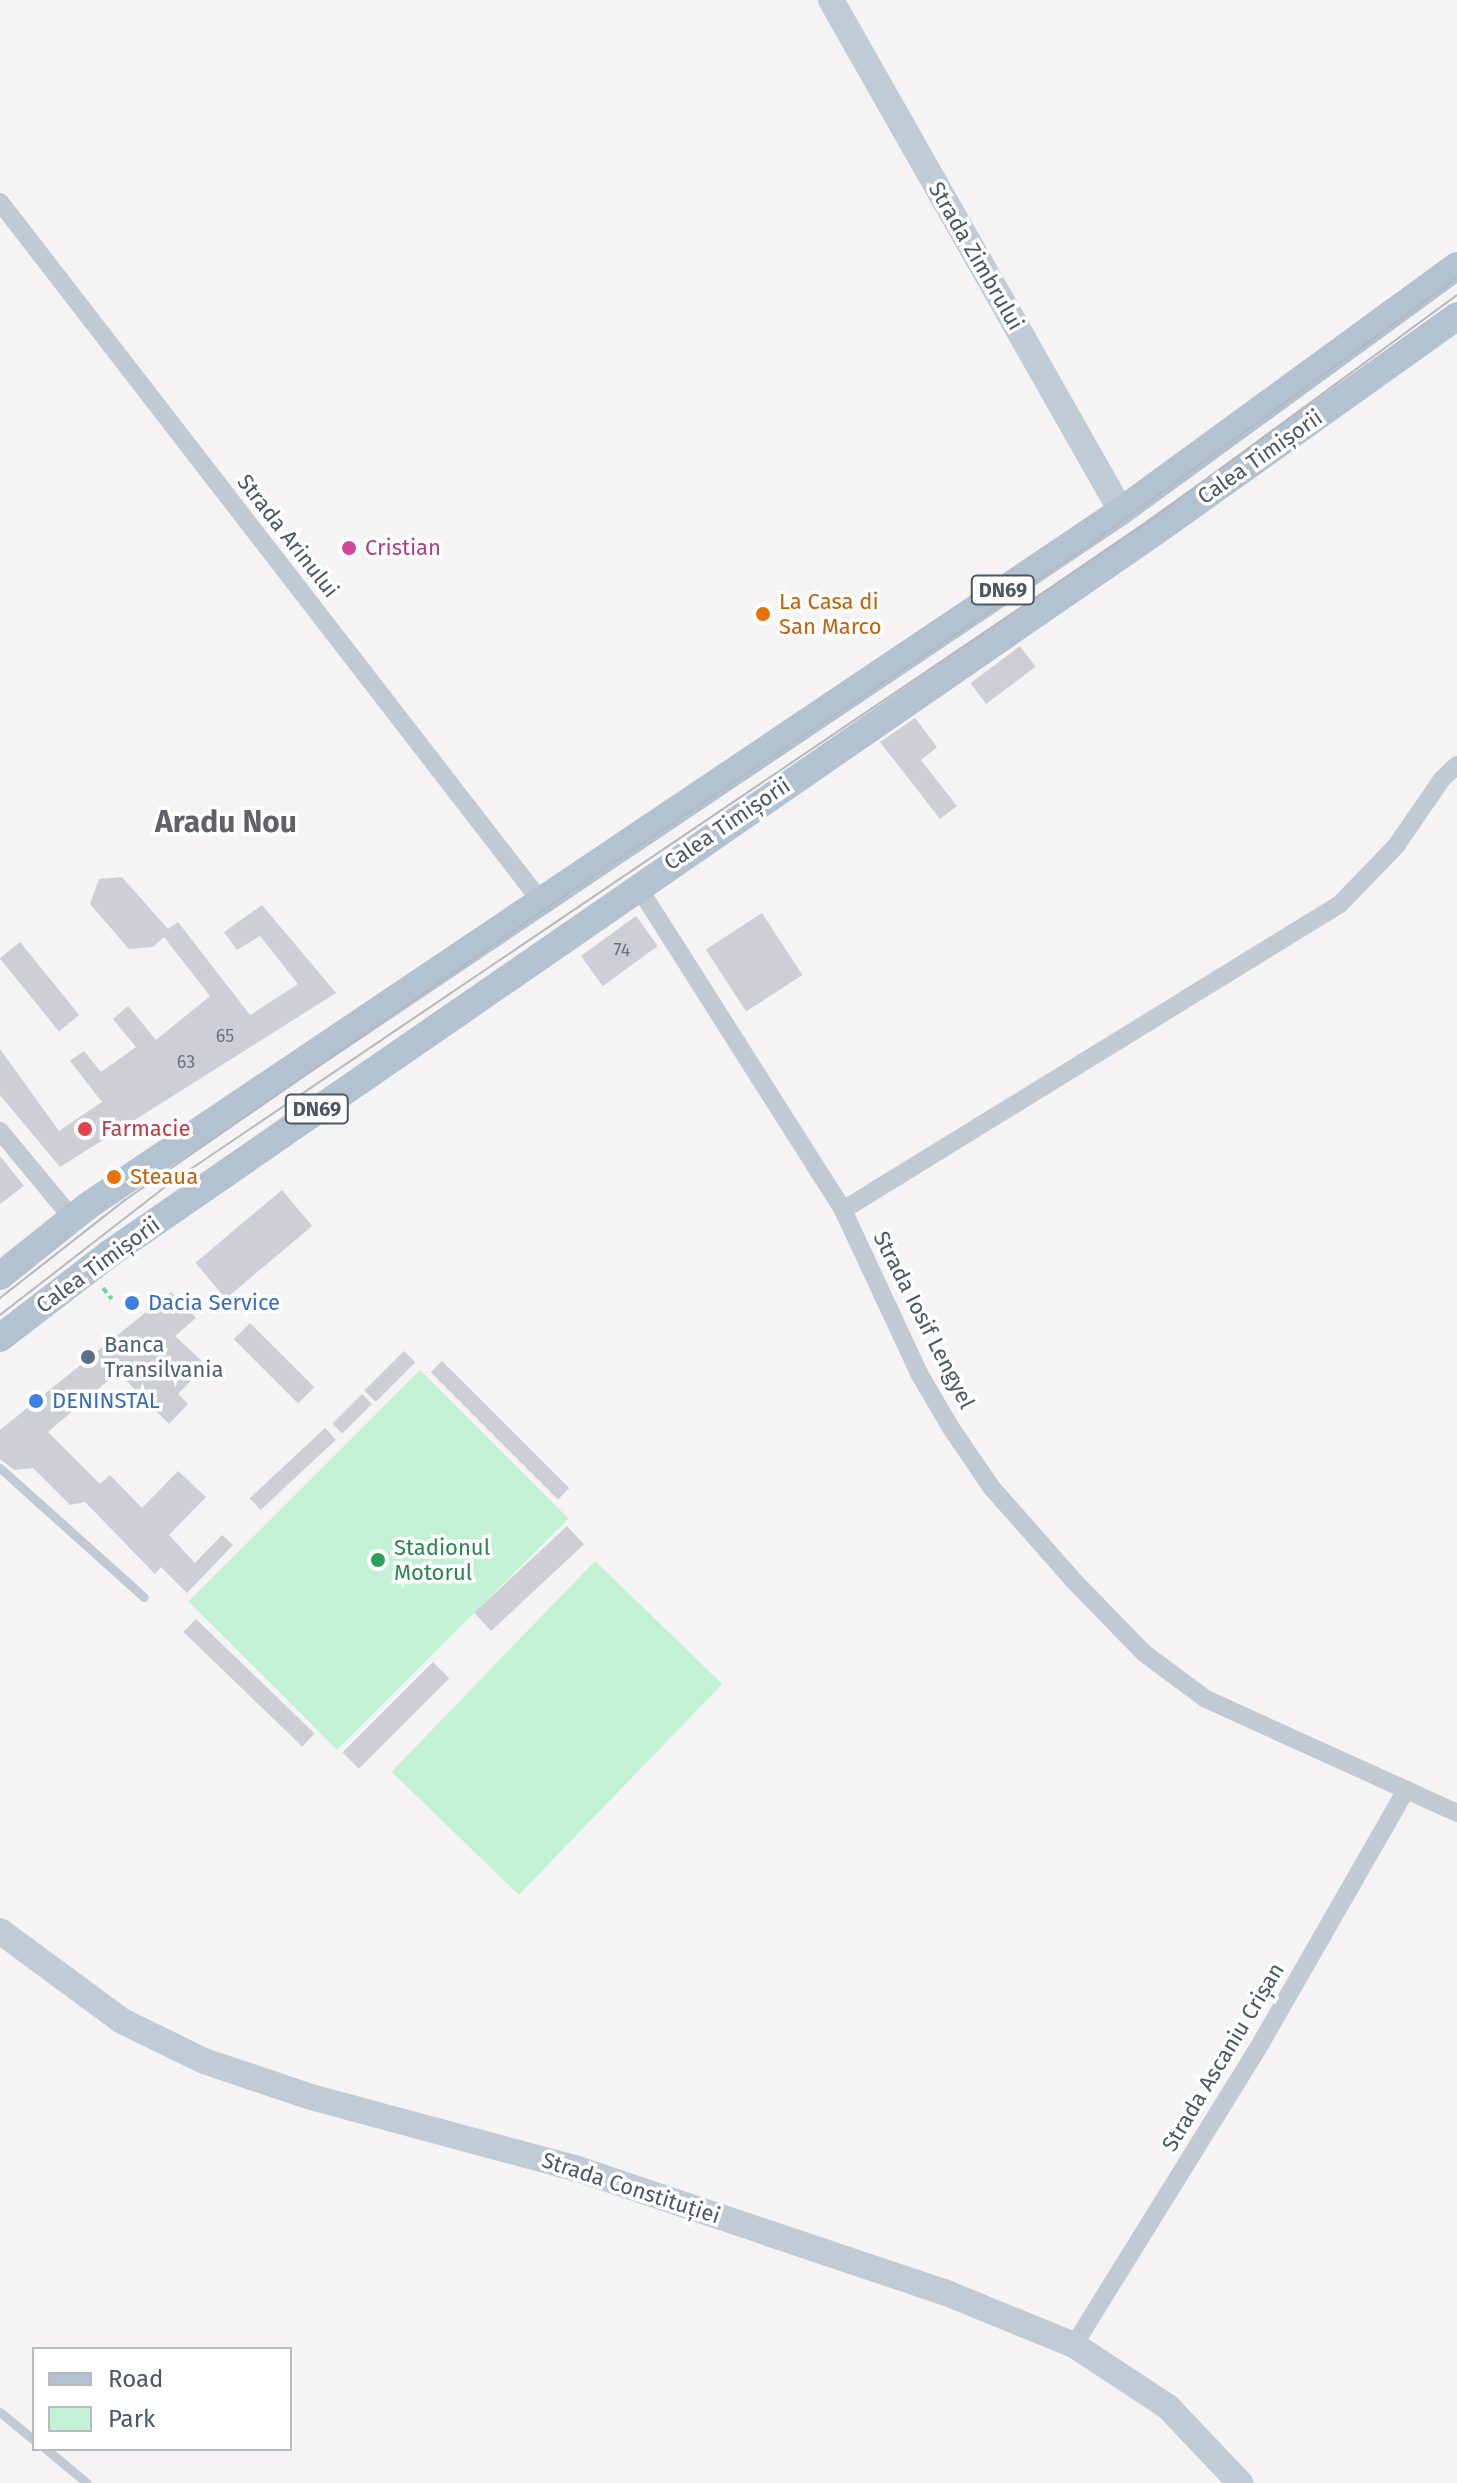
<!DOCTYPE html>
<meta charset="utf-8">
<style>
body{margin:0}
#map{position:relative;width:1457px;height:2483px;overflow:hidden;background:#f5f3f3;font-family:"Fira Sans",sans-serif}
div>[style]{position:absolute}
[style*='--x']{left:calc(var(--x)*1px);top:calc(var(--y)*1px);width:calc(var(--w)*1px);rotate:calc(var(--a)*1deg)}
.green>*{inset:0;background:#c3f1d5;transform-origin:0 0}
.building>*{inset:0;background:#cdcfd5;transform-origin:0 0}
.path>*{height:4px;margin-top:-2px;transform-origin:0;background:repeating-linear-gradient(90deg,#7ad0a6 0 6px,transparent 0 10px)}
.lane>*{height:9px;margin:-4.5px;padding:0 4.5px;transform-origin:4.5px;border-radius:4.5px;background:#c1cad2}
.street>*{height:18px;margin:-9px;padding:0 9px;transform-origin:9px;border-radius:9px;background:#c1cad2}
.secondary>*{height:26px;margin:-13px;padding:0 13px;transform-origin:13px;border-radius:13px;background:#c1cbd6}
.primary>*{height:28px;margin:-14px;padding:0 14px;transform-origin:14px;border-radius:14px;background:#b3c2d1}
.tram>*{height:2px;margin:-1px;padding:0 1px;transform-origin:1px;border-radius:1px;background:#b5b8bd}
.dots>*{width:22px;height:22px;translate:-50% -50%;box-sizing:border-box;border:4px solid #fff;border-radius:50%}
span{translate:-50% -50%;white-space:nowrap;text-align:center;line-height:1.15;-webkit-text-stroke:7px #fff;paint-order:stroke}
.number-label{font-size:18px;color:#6b747e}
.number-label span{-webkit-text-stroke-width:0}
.shield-label span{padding:2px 6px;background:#fff;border:2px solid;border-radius:6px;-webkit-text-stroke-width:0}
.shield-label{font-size:20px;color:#4a5661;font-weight:700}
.street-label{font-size:22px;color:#4a5661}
.hotel-label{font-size:22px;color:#b23c85}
.left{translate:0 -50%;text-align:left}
.food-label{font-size:22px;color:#c56008}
.health-label{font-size:22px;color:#be3a42}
.shop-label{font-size:22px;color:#366cbe}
.service-label{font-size:22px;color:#4e5e75}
.leisure-label{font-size:22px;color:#27864d}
.district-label{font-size:30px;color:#5f6368;font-weight:700}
.legend{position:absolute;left:32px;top:2347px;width:260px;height:104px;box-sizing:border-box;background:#fff;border:2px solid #b7bbc0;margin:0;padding:10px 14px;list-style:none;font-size:24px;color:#4a5661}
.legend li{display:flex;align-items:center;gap:16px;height:40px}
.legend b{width:40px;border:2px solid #b7bbc0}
</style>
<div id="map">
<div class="green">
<i style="left:420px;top:1370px;width:210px;height:327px;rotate:45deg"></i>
<i style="left:595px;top:1561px;width:177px;height:293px;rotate:44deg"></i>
</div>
<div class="building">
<i style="left:1020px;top:646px;width:26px;height:62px;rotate:53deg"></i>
<i style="clip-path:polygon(915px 718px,937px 747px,921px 760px,957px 806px,940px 819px,880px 742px)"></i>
<i style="clip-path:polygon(122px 877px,168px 929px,178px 922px,250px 1015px,298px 984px,260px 936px,237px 950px,224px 932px,262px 905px,336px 993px,60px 1167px,0 1095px,0 1049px,59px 1131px,102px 1102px,70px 1061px,84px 1051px,101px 1072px,136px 1047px,113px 1019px,128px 1006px,156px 1040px,210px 996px,164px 937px,153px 947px,129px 949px,90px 904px,99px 879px)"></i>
<i style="left:762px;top:913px;width:74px;height:67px;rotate:57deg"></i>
<i style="left:636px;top:916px;width:37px;height:68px;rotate:54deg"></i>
<i style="left:20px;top:942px;width:94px;height:26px;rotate:51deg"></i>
<i style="clip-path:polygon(0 1156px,24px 1186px,0 1204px)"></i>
<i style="left:282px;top:1190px;width:47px;height:113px;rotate:50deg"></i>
<i style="clip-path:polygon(171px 1292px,196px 1318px,175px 1336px,206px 1365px,178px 1394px,188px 1404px,169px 1424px,118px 1372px,48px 1432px,100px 1484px,110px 1475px,142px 1508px,178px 1471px,206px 1497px,169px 1535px,195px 1563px,222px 1535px,233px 1545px,187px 1593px,161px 1567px,155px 1574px,85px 1502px,70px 1505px,33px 1468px,14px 1470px,0 1459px,0 1430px)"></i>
<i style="left:250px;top:1323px;width:91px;height:23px;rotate:45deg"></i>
<i style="left:404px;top:1351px;width:16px;height:56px;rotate:45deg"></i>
<i style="left:442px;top:1361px;width:180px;height:16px;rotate:45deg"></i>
<i style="left:362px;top:1394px;width:14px;height:42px;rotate:45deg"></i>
<i style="left:325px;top:1428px;width:16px;height:103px;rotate:47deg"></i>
<i style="left:567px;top:1526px;width:25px;height:127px;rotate:47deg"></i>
<i style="left:196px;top:1619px;width:165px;height:18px;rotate:44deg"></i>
<i style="left:433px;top:1662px;width:23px;height:128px;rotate:45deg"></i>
</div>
<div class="path">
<i style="--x:103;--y:1288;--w:14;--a:51"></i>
</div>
<div class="lane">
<i style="--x:0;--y:1468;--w:193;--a:41.9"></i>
<i style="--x:0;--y:2412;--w:44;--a:39.5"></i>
<i style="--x:46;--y:2449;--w:53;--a:39.7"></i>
</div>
<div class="street">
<i style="--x:0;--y:202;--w:881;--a:52.28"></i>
<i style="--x:637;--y:885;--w:385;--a:57.6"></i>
<i style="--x:843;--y:1210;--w:182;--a:65"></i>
<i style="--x:920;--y:1375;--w:61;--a:59.7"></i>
<i style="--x:951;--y:1428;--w:73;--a:55.7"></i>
<i style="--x:992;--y:1488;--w:124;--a:48.6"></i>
<i style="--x:1074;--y:1581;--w:100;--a:45.8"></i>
<i style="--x:1144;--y:1653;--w:77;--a:36.6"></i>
<i style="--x:1206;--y:1699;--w:276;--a:24.4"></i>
<i style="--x:0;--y:1131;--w:113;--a:50.4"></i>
<i style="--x:843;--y:1210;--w:584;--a:-31.62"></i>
<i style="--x:1340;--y:904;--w:81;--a:-46"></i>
<i style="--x:1396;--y:846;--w:81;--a:-55.5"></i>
<i style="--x:1442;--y:779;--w:21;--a:-43"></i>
<i style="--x:1074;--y:2345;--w:347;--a:-58.2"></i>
<i style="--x:1257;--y:2050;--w:300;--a:-60.2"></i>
</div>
<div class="secondary">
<i style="--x:831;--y:0;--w:588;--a:60.42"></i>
<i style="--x:0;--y:1931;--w:152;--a:36.4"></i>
<i style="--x:122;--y:2021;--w:91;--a:26"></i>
<i style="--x:204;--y:2061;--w:113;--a:18.6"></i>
<i style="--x:311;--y:2097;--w:273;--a:15.1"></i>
<i style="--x:575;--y:2168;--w:389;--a:18.6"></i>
<i style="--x:944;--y:2292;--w:140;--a:22.2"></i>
<i style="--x:1074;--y:2345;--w:113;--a:33.4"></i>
<i style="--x:1168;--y:2407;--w:105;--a:46.5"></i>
</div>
<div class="primary">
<i style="--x:0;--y:1276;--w:114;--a:-38.6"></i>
<i style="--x:89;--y:1205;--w:1244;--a:-33.92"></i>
<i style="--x:1121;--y:511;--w:416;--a:-36.1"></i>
<i style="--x:0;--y:1338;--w:138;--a:-37.6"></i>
<i style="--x:109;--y:1254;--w:1272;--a:-34.63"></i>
<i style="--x:1156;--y:531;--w:370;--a:-35.5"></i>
</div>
<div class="tram">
<i style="--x:0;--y:1298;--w:159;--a:-38.1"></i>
<i style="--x:125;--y:1200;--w:573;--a:-34.69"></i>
<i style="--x:596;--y:874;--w:588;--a:-33.69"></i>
<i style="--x:1085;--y:548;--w:460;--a:-36"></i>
<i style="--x:0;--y:1315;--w:219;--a:-37.8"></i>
<i style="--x:173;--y:1181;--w:1182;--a:-34.07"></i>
<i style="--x:1152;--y:519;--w:378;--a:-36.3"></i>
</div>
<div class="dots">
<i style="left:349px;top:548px;background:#d1479c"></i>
<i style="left:763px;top:614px;background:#e8710a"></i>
<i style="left:85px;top:1129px;background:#e0444e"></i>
<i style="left:114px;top:1177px;background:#e8710a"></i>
<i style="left:132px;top:1303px;background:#3f7fe0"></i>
<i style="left:88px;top:1357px;background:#5c6f8a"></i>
<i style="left:36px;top:1401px;background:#3f7fe0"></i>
<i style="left:378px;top:1560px;background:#2e9e5b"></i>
</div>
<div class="number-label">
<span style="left:622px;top:950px">74</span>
<span style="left:225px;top:1036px">65</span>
<span style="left:186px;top:1062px">63</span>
</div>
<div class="shield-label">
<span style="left:1003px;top:590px">DN69</span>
<span style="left:317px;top:1109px">DN69</span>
</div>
<div class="street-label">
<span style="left:976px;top:256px;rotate:60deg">Strada Zimbrului</span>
<span style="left:1260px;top:457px;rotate:-35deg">Calea Timișorii</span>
<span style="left:288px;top:536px;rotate:52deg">Strada Arinului</span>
<span style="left:727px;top:824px;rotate:-34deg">Calea Timișorii</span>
<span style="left:98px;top:1265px;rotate:-36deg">Calea Timișorii</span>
<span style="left:924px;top:1320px;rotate:63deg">Strada Iosif Lengyel</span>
<span style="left:1223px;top:2057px;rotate:-59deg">Strada Ascaniu Crișan</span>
<span style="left:631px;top:2188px;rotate:18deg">Strada Constituției</span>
</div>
<div class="hotel-label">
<span class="left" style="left:365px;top:548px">Cristian</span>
</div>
<div class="food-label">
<span class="left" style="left:779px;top:614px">La Casa di<br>San Marco</span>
<span class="left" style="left:130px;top:1177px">Steaua</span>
</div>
<div class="health-label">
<span class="left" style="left:101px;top:1129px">Farmacie</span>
</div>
<div class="shop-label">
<span class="left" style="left:148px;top:1303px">Dacia Service</span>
<span class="left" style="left:52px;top:1401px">DENINSTAL</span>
</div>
<div class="service-label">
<span class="left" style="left:104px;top:1357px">Banca<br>Transilvania</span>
</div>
<div class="leisure-label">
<span class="left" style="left:394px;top:1560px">Stadionul<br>Motorul</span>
</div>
<div class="district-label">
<span style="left:226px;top:822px">Aradu Nou</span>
</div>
<ul class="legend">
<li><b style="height:10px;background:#b3c2d1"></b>Road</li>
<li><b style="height:22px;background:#c3f1d5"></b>Park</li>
</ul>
</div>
